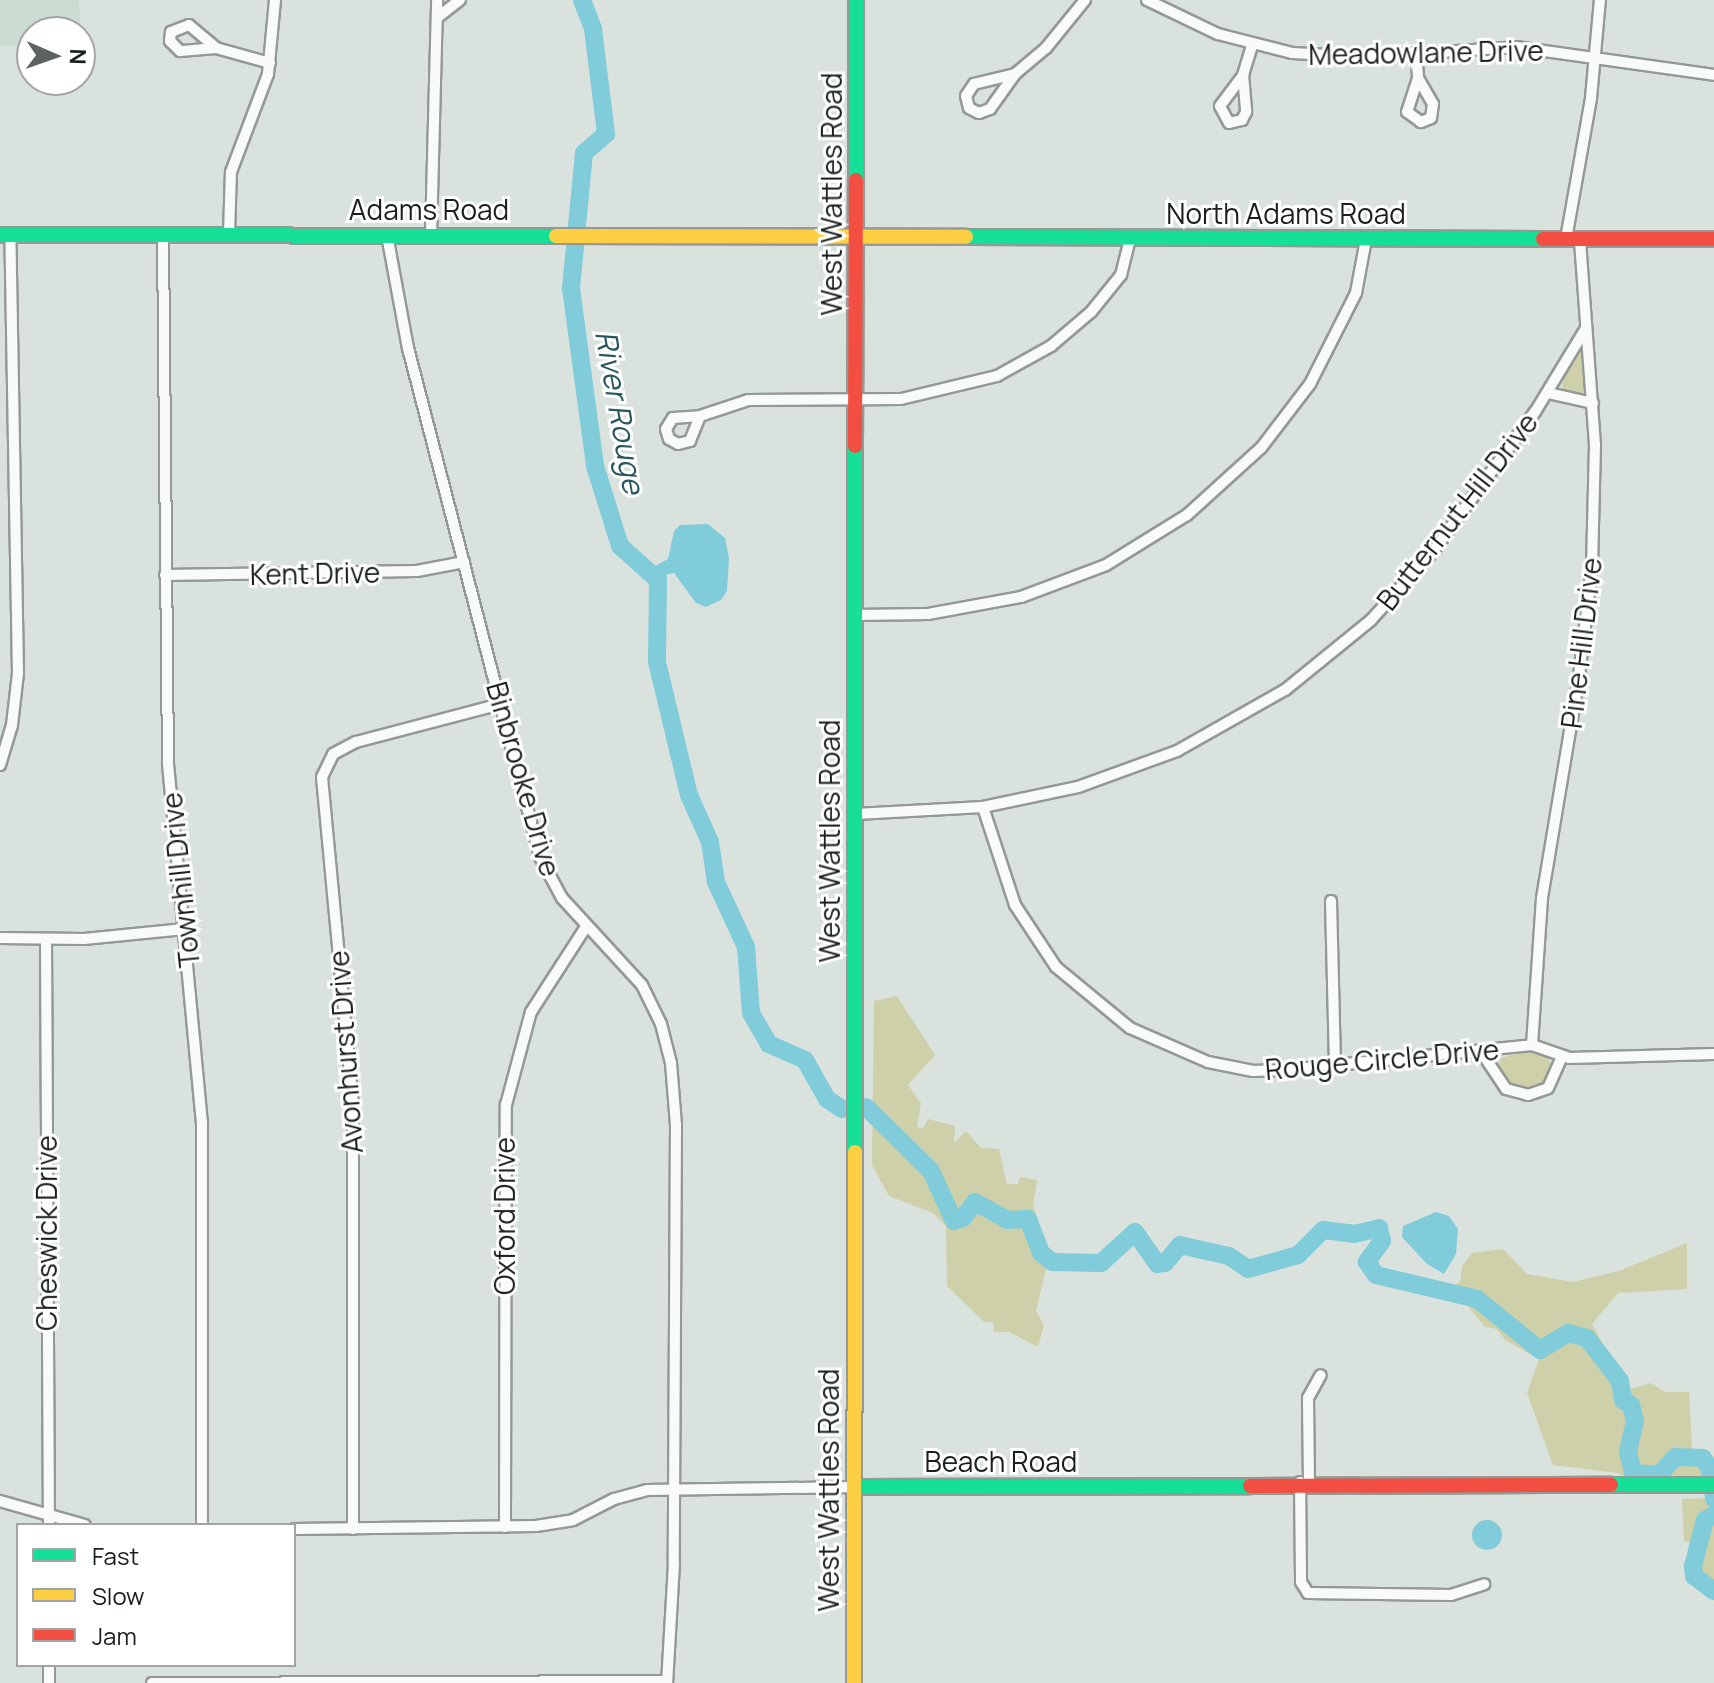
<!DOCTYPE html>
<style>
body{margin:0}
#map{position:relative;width:1714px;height:1683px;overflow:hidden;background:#dae2de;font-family:Manrope,sans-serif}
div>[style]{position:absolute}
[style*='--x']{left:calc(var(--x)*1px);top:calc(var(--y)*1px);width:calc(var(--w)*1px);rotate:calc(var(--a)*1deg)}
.built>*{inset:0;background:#cbdbd2}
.green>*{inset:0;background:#cdd0a8}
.water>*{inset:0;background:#81ccda}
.round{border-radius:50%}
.river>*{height:18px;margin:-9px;padding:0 9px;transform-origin:9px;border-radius:9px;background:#81ccda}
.roads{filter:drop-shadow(2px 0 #949996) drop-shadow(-2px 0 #949996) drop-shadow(0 2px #949996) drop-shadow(0 -2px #949996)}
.street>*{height:10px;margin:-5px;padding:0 5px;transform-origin:5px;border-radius:5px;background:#f9fbfa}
.fast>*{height:14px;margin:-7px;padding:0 7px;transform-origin:7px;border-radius:7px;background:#16e098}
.slow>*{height:14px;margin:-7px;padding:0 7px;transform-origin:7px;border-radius:7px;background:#ffcf43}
.jam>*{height:14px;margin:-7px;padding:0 7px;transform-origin:7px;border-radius:7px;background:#f24e42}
span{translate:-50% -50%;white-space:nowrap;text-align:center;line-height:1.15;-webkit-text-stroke:6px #fff;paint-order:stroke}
.street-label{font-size:28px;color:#191f1c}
.water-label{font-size:30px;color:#29565f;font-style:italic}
.legend{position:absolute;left:16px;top:1523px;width:280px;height:144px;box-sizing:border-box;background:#fff;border:2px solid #a3a5a4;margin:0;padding:10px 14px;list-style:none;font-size:24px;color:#191f1c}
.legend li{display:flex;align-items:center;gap:16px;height:40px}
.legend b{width:40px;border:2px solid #a3a5a4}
.north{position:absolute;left:16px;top:16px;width:80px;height:80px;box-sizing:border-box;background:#fff;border:2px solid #a3a5a4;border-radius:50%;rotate:92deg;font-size:22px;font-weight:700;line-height:32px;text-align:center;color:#191f1c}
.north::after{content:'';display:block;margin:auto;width:28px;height:36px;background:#5d6360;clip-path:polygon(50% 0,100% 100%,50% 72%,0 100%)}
</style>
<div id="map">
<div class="built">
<i style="clip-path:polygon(0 0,79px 0,81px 45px,80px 32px,32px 32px,32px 45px,0 45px)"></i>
</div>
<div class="green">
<i style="clip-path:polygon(1583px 349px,1585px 391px,1581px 396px,1562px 392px,1563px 379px)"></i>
<i style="clip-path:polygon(897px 996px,935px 1055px,908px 1085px,921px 1103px,917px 1127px,923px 1128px,928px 1119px,955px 1126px,954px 1143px,966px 1131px,981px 1148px,999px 1149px,1007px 1184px,1018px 1184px,1020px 1177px,1037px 1180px,1033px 1205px,1049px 1256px,1036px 1311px,1044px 1325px,1038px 1347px,1009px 1332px,994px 1332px,993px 1322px,984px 1322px,947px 1286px,946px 1226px,933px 1213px,889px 1196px,872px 1165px,874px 1001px)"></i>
<i style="clip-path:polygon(1531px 1050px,1546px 1056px,1552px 1066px,1545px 1084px,1522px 1089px,1504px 1080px,1496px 1068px,1501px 1058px)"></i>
<i style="clip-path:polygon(1687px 1243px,1687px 1289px,1618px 1293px,1592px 1324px,1623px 1380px,1616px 1385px,1618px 1393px,1651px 1383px,1665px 1392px,1689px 1392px,1692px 1449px,1710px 1456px,1714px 1475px,1687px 1481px,1634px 1481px,1618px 1473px,1553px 1465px,1527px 1393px,1539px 1359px,1505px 1340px,1497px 1329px,1485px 1327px,1466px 1304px,1438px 1296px,1460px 1282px,1462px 1266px,1472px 1253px,1503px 1249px,1527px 1274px,1573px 1282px,1619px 1271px)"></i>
<i style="clip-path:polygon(1714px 1498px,1714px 1601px,1686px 1574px,1686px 1558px,1695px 1544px,1684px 1541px,1682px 1499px)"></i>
</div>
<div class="water">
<i style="clip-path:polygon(708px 524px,725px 538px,729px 558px,727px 591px,721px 600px,706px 607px,696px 603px,674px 573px,667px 574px,665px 584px,658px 580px,653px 567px,668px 559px,674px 531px,680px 525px)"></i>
<i style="clip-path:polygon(1436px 1212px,1449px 1216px,1458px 1229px,1456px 1254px,1444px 1274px,1426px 1263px,1402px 1237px,1403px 1226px)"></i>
<i class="round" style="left:1472px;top:1520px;width:30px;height:30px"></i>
</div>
<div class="river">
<i style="--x:582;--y:0;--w:31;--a:69"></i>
<i style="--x:593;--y:29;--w:106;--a:82.9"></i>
<i style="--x:606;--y:134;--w:29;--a:139"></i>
<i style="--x:584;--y:153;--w:136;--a:95.5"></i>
<i style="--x:571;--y:288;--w:180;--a:82.3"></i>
<i style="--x:595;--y:466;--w:84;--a:72.6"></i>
<i style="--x:620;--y:546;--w:51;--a:41.8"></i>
<i style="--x:658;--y:580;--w:82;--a:90.7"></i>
<i style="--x:657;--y:662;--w:137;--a:76.5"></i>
<i style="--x:689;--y:795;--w:51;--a:65.9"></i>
<i style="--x:710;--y:842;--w:40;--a:81.5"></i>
<i style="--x:716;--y:882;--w:72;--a:65.2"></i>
<i style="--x:746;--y:947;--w:66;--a:85.7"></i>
<i style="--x:751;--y:1013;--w:36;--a:60"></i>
<i style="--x:769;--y:1044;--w:39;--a:24"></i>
<i style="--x:805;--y:1060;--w:45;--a:60.6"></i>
<i style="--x:827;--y:1099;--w:18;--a:34"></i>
<i style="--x:866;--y:1107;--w:91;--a:44.6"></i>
<i style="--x:931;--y:1171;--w:55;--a:65.3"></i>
<i style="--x:954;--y:1221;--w:9;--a:-18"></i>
<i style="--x:963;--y:1218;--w:20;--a:-53"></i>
<i style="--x:975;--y:1202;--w:37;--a:29"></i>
<i style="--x:1007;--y:1220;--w:21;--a:-3"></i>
<i style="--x:1028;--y:1219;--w:36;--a:69"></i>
<i style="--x:1041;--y:1253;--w:14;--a:39"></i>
<i style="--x:1052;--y:1262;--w:49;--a:1.2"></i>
<i style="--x:1101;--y:1263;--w:46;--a:-42.4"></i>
<i style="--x:1135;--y:1232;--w:39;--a:55"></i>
<i style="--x:1157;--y:1264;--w:8;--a:-7"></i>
<i style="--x:1165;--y:1263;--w:23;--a:-50"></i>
<i style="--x:1180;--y:1245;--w:50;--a:12.7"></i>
<i style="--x:1229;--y:1256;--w:23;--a:34"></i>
<i style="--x:1248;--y:1269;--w:52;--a:-15.6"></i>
<i style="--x:1298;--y:1255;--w:35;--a:-45"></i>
<i style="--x:1323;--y:1230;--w:31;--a:7"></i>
<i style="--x:1354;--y:1234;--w:26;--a:-13"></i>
<i style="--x:1379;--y:1228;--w:13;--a:77"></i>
<i style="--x:1382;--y:1241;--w:26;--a:126"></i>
<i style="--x:1367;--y:1262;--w:16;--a:55"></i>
<i style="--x:1376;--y:1275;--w:104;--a:13.4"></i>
<i style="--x:1477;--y:1299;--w:81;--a:39"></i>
<i style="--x:1540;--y:1350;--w:33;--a:-31"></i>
<i style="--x:1568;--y:1333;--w:20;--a:15"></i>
<i style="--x:1587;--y:1338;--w:54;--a:52.5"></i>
<i style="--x:1620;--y:1381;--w:19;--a:81"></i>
<i style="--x:1623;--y:1400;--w:9;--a:32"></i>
<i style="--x:1631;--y:1405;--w:16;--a:76"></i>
<i style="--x:1635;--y:1421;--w:31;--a:103"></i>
<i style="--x:1628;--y:1451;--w:23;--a:77"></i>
<i style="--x:1633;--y:1473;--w:26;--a:4"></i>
<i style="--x:1659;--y:1475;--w:24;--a:-48"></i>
<i style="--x:1675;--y:1457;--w:28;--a:2"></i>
<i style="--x:1703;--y:1458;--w:13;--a:58"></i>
<i style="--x:1710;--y:1469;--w:30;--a:82"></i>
<i style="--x:1714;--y:1515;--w:10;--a:151"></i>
<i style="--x:1705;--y:1520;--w:48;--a:104.6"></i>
<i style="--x:1693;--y:1566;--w:10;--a:84"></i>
<i style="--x:1694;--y:1576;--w:25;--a:37"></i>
</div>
<div class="roads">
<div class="street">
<i style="--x:1147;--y:0;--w:79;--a:25.6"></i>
<i style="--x:1218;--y:34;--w:76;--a:14.4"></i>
<i style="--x:1292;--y:53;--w:71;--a:3.2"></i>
<i style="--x:1363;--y:57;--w:153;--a:-3.7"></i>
<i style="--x:1516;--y:47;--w:200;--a:8"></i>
<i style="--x:438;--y:17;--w:28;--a:-38"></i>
<i style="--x:216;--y:48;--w:36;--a:175"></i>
<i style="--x:180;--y:51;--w:14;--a:-135"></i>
<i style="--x:170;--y:41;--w:9;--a:-84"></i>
<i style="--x:171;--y:32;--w:19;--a:-21"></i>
<i style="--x:189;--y:25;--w:35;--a:40"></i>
<i style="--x:216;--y:48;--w:56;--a:15.5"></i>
<i style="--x:1416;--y:53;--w:25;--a:85"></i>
<i style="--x:1418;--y:78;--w:30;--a:60"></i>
<i style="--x:1433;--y:104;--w:14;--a:98"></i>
<i style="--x:1431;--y:118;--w:11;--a:158"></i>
<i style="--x:1421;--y:122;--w:17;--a:-144"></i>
<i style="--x:1407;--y:112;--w:36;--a:-72"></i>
<i style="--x:1015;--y:74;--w:42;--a:166.3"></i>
<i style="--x:974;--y:84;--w:14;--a:124"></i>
<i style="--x:966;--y:96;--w:12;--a:76"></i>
<i style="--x:969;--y:108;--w:11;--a:27"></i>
<i style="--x:979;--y:113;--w:12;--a:-20"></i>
<i style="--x:990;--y:109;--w:43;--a:-54.5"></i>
<i style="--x:1015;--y:74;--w:40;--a:-40"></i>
<i style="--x:1046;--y:48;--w:62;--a:-50.9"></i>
<i style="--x:1243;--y:75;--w:37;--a:85"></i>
<i style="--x:1246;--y:112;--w:9;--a:117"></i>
<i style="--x:1242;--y:120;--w:13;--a:167"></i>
<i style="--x:1229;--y:123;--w:19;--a:-118"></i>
<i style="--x:1220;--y:106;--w:39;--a:-53"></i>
<i style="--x:1243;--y:75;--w:30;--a:-73"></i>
<i style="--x:229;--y:234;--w:62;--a:-88.2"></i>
<i style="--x:231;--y:172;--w:105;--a:-69.3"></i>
<i style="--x:268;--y:74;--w:74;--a:-84.6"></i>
<i style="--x:163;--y:235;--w:529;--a:89.46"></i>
<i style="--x:168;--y:764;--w:360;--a:84.6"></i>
<i style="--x:202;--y:1122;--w:403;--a:90"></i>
<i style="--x:387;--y:235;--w:115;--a:79.5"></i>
<i style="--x:408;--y:348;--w:526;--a:75.46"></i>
<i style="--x:540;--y:857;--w:47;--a:61.8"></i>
<i style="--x:562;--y:898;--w:118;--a:47.4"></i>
<i style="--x:642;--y:985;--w:43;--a:64"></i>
<i style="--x:661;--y:1024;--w:40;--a:75.6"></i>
<i style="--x:671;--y:1063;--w:62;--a:85.4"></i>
<i style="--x:676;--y:1125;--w:438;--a:90.3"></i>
<i style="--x:674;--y:1563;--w:120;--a:93.3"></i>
<i style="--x:431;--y:235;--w:235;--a:-88.5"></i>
<i style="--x:1566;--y:239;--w:143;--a:-79.9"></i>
<i style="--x:1591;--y:98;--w:98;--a:-84.8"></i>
<i style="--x:1548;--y:393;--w:46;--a:12.5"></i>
<i style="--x:700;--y:416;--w:27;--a:112"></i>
<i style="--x:690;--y:441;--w:12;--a:166"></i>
<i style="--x:678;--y:444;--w:10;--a:-151"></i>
<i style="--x:669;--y:439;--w:10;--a:-107"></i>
<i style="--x:666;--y:429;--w:13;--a:-58"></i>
<i style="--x:673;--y:418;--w:27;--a:-4"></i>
<i style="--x:700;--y:416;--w:51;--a:-18.4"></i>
<i style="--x:748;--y:400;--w:153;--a:-0.4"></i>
<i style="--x:901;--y:399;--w:99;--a:-13.5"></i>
<i style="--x:997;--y:376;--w:62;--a:-29.1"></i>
<i style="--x:1051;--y:346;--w:52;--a:-40.4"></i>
<i style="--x:1091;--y:312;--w:48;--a:-51"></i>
<i style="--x:1121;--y:275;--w:37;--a:-76"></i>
<i style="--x:165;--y:575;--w:252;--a:-0.9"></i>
<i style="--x:417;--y:571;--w:48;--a:-10.8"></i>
<i style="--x:856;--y:615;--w:72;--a:-0.8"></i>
<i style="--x:928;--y:614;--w:95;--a:-10.4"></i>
<i style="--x:1021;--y:597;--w:91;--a:-20.6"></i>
<i style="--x:1106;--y:565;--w:95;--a:-31.7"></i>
<i style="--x:1187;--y:515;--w:100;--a:-42.2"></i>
<i style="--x:1261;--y:448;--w:81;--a:-52.6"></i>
<i style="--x:1310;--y:384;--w:102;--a:-63.2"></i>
<i style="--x:1356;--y:293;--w:55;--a:-79.5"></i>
<i style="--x:0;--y:765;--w:42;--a:-73.3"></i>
<i style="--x:12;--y:725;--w:52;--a:-83.4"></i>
<i style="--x:18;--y:673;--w:438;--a:-91"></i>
<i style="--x:983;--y:807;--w:103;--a:71.9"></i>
<i style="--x:1015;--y:905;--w:74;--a:56.5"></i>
<i style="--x:1056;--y:967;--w:96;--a:39.5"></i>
<i style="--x:1130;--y:1028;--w:85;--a:23.6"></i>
<i style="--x:1208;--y:1062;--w:46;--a:11.3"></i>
<i style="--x:1253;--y:1071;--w:34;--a:-2"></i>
<i style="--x:1287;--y:1070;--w:246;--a:-5.8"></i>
<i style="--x:1532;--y:1045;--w:39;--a:19"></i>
<i style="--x:1569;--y:1058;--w:145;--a:-1.6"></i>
<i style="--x:856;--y:814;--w:127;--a:-3.2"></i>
<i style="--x:983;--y:807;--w:97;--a:-11.9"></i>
<i style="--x:1078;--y:787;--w:105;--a:-20"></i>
<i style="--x:1177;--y:751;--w:124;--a:-29.5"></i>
<i style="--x:1285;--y:690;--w:111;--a:-39.1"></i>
<i style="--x:1371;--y:620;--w:91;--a:-47.7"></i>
<i style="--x:1432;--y:553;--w:175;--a:-53.9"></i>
<i style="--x:1535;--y:412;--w:98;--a:-58.7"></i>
<i style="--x:1331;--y:901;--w:165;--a:88.6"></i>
<i style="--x:0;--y:938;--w:84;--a:0.7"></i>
<i style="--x:84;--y:939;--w:101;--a:-5.7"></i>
<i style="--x:46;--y:941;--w:584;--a:89.71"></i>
<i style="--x:1532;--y:1045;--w:147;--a:-86.1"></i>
<i style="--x:1542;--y:898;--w:225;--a:-80.5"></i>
<i style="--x:1579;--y:676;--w:110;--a:-83.2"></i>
<i style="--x:1592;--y:567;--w:122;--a:-88.6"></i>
<i style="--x:1595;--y:445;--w:207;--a:-94.2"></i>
<i style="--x:1482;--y:1053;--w:43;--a:56.3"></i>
<i style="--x:1506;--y:1089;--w:23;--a:15"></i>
<i style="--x:1528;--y:1095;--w:21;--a:-19"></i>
<i style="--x:1548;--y:1088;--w:34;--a:-66"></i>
<i style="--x:1300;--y:1482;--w:100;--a:89.4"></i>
<i style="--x:1301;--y:1582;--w:13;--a:58"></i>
<i style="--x:1308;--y:1593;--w:143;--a:0.8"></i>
<i style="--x:1451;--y:1595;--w:35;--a:-18"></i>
<i style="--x:1309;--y:1482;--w:84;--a:-90.7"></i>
<i style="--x:1308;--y:1398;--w:26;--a:-61"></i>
<i style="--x:0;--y:1501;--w:88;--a:15.8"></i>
<i style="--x:505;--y:1527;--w:422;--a:-89.9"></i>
<i style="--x:506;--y:1105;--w:96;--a:-75"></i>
<i style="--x:531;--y:1012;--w:103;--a:-57.2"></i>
<i style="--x:294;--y:1529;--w:242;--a:-0.7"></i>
<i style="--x:536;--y:1526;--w:37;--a:-9"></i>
<i style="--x:573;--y:1520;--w:46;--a:-27.1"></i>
<i style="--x:614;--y:1499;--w:34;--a:-15"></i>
<i style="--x:647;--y:1490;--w:208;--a:-0.8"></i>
<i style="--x:353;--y:1529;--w:424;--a:-90"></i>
<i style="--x:353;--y:1105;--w:329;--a:-95.4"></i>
<i style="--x:322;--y:777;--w:25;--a:-64"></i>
<i style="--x:333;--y:754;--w:26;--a:-28"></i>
<i style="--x:356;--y:742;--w:150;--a:-14.7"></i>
<i style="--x:49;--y:1665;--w:18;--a:90"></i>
<i style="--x:152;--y:1683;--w:515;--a:-0.22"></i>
</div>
<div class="fast">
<i style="--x:856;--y:180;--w:180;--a:-90"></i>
<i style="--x:0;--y:235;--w:556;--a:0.1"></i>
<i style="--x:966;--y:237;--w:577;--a:0.2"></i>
<i style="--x:855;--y:1152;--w:706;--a:-90"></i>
<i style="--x:1611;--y:1485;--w:103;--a:0"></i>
<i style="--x:855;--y:1487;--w:395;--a:-0.1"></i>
</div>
<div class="slow">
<i style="--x:556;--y:236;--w:410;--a:0.1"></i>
<i style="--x:854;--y:1683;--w:531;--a:-89.89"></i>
</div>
<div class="jam">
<i style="--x:1543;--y:239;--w:171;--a:0"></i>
<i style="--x:855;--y:446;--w:266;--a:-89.8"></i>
<i style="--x:1250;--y:1486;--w:361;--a:-0.2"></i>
</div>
</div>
<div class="street-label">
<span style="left:1426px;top:52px;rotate:-1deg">Meadowlane Drive</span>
<span style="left:831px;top:194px;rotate:-90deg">West Wattles Road</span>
<span style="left:429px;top:209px">Adams Road</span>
<span style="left:1286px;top:213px">North Adams Road</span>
<span style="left:1457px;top:511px;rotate:-52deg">Butternut Hill Drive</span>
<span style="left:315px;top:573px;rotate:-1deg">Kent Drive</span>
<span style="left:1581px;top:643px;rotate:-83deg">Pine Hill Drive</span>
<span style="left:524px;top:779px;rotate:74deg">Binbrooke Drive</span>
<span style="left:829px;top:841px;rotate:-90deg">West Wattles Road</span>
<span style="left:180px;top:880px;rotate:-96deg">Townhill Drive</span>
<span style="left:345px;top:1052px;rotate:-94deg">Avonhurst Drive</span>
<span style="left:1382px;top:1059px;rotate:-5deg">Rouge Circle Drive</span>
<span style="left:504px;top:1216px;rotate:-90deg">Oxford Drive</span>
<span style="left:46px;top:1233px;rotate:-90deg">Cheswick Drive</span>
<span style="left:1001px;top:1461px">Beach Road</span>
<span style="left:828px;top:1490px;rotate:-90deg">West Wattles Road</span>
</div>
<div class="water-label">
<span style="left:620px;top:412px;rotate:80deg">River Rouge</span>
</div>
<ul class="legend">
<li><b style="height:10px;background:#16e098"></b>Fast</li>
<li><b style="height:10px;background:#ffcf43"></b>Slow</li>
<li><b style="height:10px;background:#f24e42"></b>Jam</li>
</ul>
<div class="north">N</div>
</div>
